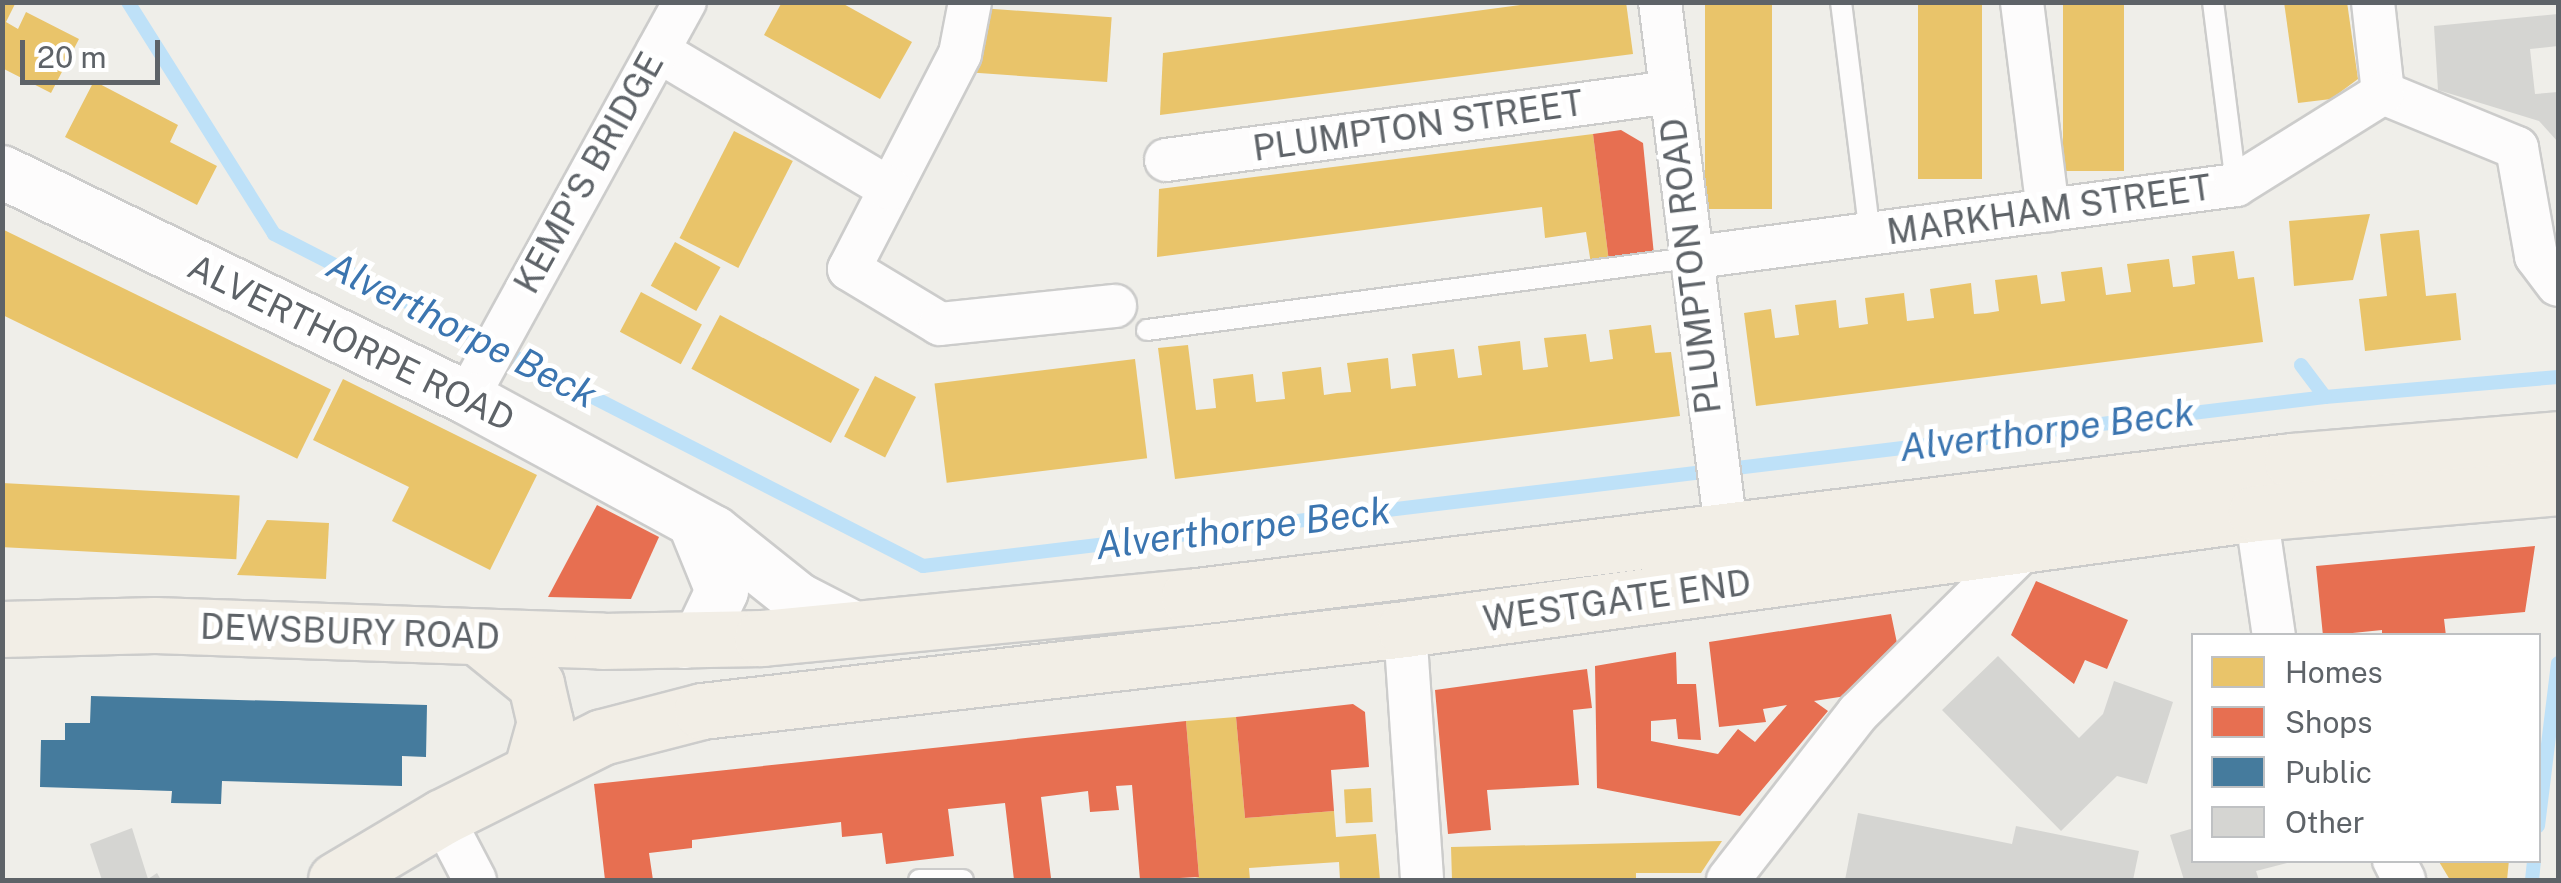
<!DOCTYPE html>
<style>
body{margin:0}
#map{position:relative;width:2561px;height:883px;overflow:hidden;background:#efeee9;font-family:"Public Sans",sans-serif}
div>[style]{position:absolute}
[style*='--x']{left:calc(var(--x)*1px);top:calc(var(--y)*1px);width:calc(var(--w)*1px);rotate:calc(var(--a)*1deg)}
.homes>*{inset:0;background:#e9c46a;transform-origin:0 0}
.shops>*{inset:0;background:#e76f51}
.public>*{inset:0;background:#457b9d}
.stream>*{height:14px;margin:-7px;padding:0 7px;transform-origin:7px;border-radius:7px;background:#bee1f8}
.building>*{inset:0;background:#d5d5d2}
.roads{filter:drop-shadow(2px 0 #cccccb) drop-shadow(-2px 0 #cccccb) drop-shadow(0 2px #cccccb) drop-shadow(0 -2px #cccccb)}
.service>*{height:20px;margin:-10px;padding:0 10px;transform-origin:10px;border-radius:10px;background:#fdfcfc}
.minor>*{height:42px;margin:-21px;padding:0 21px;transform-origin:21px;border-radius:21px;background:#fdfcfc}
.tertiary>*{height:52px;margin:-26px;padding:0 26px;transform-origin:26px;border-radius:26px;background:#fdfcfc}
.trunk>*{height:55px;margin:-27.5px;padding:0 27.5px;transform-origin:27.5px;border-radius:27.5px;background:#f2eee6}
span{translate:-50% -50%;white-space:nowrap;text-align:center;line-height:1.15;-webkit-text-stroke:10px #fff;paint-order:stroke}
.street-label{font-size:35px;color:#5e6368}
.water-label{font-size:38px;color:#3b75b0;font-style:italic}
.frame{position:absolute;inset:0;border:5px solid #5e6368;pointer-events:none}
.legend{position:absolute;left:2191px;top:633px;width:350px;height:230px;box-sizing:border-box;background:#fff;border:2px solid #bfc1c3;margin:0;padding:12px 18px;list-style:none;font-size:30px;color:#5e6368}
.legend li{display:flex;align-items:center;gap:20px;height:50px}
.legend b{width:50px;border:2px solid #bfc1c3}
.scale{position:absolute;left:20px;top:40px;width:140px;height:45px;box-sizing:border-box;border:5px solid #5e6368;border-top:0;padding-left:12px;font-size:30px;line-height:35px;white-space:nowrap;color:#5e6368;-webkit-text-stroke:8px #fff;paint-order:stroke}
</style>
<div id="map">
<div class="homes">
<i style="clip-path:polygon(2px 2px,16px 2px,6px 22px,18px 29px,26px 12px,79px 39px,51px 93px,2px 68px)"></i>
<i style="clip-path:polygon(782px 2px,840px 2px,912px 42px,880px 99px,764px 35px)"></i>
<i style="clip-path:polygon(1542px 2px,1626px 2px,1633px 54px,1160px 115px,1163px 53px)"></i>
<i style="left:1705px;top:2px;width:67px;height:207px"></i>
<i style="left:1918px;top:2px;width:64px;height:177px"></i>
<i style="left:2063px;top:2px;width:61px;height:169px"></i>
<i style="clip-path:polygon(2284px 2px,2347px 2px,2358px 79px,2331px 99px,2298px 103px)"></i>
<i style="left:980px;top:8px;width:132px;height:65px;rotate:4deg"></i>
<i style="clip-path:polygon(94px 81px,178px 125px,170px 142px,217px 166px,197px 205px,65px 137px)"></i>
<i style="left:734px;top:131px;width:66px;height:120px;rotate:27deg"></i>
<i style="clip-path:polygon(1593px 134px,1609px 262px,1591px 264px,1586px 232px,1545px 238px,1542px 207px,1157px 257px,1159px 189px)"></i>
<i style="clip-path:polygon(2370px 214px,2353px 280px,2294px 286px,2289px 221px)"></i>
<i style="left:2px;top:229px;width:366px;height:77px;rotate:26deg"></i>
<i style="clip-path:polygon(2419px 230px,2426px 296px,2456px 293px,2461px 340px,2365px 351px,2359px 299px,2387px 296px,2380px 234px)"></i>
<i style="left:675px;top:242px;width:52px;height:50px;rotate:29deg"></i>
<i style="clip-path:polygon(2234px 251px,2238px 279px,2254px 277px,2263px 342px,1756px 406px,1744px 313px,1771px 309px,1775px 338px,1799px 335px,1795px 305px,1836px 300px,1839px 328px,1854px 326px,1868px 324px,1865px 298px,1904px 293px,1907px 321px,1934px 318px,1930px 289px,1971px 283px,1974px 314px,1987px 313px,1999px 311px,1995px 280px,2037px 275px,2041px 304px,2065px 301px,2061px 272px,2102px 267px,2106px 295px,2131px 292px,2127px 264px,2169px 259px,2173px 287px,2184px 286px,2195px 284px,2192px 256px)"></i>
<i style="left:641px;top:292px;width:69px;height:45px;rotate:28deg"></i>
<i style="left:720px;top:315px;width:158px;height:61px;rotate:28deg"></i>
<i style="clip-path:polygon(1651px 325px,1655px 353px,1671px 352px,1680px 416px,1175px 479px,1158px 348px,1188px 345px,1196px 410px,1216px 408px,1213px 379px,1253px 374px,1256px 402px,1285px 399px,1282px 372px,1321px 367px,1324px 395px,1337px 393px,1351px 392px,1347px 363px,1388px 358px,1391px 389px,1404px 387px,1416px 386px,1412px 354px,1454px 349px,1458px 378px,1482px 375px,1478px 346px,1520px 341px,1523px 370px,1548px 367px,1544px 338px,1586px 334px,1590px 362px,1613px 359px,1609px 330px)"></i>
<i style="left:1135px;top:359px;width:100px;height:202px;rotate:83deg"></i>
<i style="left:875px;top:376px;width:46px;height:68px;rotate:27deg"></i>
<i style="clip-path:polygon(343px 379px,537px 475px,490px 570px,392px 521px,409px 487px,313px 440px)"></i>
<i style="left:2px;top:483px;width:238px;height:64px;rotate:3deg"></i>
<i style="clip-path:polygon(267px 520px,329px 523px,326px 579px,237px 575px)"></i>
<i style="clip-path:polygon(1236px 717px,1245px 818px,1334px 811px,1336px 837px,1376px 834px,1380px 880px,1340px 880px,1339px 862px,1249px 868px,1250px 880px,1187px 880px,1199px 877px,1186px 721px)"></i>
<i style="left:1371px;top:788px;width:34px;height:27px;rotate:87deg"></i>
<i style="clip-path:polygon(1722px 841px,1701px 873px,1636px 873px,1636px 880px,1452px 880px,1451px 847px)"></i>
<i style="clip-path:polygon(2438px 860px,2509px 860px,2507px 880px,2450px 880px)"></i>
</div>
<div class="shops">
<i style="clip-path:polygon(1621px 130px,1643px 143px,1654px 255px,1609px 262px,1593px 134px)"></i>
<i style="clip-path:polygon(597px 505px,659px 537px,631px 599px,548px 597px)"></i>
<i style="clip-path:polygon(2535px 546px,2525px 612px,2444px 619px,2446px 636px,2382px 636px,2382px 630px,2323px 636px,2316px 566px)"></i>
<i style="clip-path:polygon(2036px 581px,2128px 620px,2107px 669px,2085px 660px,2074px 684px,2011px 635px)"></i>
<i style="clip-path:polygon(1891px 614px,1898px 648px,1852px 695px,1814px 701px,1828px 711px,1740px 816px,1597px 788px,1595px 666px,1676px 652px,1677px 684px,1696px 684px,1701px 740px,1678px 739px,1676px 719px,1651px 721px,1651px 741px,1718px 754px,1738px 729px,1755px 742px,1787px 705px,1763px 709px,1766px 722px,1719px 727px,1709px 642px)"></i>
<i style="clip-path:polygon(1587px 669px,1592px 708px,1573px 710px,1579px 785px,1487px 790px,1491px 830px,1448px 834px,1435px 690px)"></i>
<i style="clip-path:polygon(1353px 704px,1365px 712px,1369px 767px,1331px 770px,1334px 811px,1245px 818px,1236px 717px)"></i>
<i style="clip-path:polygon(1186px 721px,1199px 877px,1140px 880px,1132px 785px,1116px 786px,1119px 810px,1090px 812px,1088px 791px,1041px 797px,1051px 878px,1014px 880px,1005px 803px,948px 809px,954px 856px,886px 864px,882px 833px,842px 837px,841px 822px,692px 840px,692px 848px,649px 853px,653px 880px,605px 880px,594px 784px)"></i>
</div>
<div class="public">
<i style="clip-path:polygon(91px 696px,427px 705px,426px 757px,402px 756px,402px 786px,222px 781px,221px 804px,171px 803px,172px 791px,40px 787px,41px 740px,65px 740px,65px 723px,90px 723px)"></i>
</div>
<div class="stream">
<i style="--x:128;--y:2;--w:274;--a:57.8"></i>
<i style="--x:274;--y:234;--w:729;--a:27.09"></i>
<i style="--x:923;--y:566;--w:1412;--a:-6.87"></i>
<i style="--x:2325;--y:397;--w:234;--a:-4.9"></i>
<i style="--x:2301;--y:365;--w:40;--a:53"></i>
<i style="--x:2538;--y:826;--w:164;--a:-83"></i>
<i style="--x:2532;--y:880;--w:20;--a:-84"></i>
</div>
<div class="building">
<i style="clip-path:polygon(2558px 14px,2558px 46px,2530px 49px,2535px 94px,2558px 92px,2558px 142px,2539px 121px,2438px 90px,2434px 26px)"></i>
<i style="clip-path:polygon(1998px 656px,2079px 738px,2103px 714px,2114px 681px,2173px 702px,2147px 784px,2117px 776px,2061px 831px,1942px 710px)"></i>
<i style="clip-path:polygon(1858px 813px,2012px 844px,2016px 826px,2139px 851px,2133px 880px,1845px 880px)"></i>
<i style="clip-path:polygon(132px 828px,148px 879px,157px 873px,161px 880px,102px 880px,90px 844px)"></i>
<i style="clip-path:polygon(2194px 828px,2194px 860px,2291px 862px,2256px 871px,2259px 880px,2184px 880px,2170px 835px)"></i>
</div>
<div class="roads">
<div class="service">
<i style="--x:1841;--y:2;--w:234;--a:82.9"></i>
<i style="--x:2213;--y:2;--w:184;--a:82.8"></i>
<i style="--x:1147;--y:330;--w:547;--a:-7.57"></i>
<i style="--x:919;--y:880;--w:44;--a:0"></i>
</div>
<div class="minor">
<i style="--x:970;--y:2;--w:53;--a:100.9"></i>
<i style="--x:960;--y:54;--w:242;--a:117.3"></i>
<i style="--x:849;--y:269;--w:106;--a:31.1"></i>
<i style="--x:940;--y:324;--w:176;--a:-5.9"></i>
<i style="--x:1660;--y:2;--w:530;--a:82.85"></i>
<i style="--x:2022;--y:2;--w:210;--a:82.9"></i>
<i style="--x:2373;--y:2;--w:92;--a:83.7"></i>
<i style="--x:658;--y:51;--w:270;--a:30.7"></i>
<i style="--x:2383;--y:93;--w:145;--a:22.3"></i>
<i style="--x:2517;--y:148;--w:110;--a:80"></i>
<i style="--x:2536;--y:256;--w:36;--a:53"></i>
<i style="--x:1166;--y:160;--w:510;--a:-7.67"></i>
<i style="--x:1689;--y:258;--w:552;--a:-7.6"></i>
<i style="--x:2236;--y:185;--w:173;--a:-32"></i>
<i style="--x:467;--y:398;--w:452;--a:-61.2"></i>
<i style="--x:2256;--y:513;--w:124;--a:81.7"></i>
<i style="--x:1405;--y:629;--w:252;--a:86.1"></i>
<i style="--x:442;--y:817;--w:71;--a:62.4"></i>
<i style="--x:2394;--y:860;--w:22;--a:63"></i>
<i style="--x:1728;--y:880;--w:212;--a:-52.1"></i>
<i style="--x:1858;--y:713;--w:236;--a:-44.7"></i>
<i style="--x:2026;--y:547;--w:16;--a:-101"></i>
</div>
<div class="tertiary">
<i style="--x:2;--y:172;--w:517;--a:25.92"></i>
<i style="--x:467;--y:398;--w:281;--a:28.5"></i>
<i style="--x:714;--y:532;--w:107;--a:38.6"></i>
<i style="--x:798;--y:599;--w:65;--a:27.3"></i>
<i style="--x:684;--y:642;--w:22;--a:-30"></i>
<i style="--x:703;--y:631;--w:44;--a:-64.6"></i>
<i style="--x:722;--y:591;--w:74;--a:-112.1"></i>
</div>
<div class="trunk">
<i style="--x:2;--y:629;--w:153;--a:-1.5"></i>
<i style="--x:155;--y:625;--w:447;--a:2"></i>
<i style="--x:602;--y:641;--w:160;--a:-1.1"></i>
<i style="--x:762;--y:638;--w:429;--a:-5.5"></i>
<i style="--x:1189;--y:597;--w:1111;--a:-7.03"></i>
<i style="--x:2292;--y:461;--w:267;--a:-4.7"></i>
<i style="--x:478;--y:637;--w:75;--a:39"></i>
<i style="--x:536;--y:684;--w:39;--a:77"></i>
<i style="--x:545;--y:722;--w:52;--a:105.6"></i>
<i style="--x:336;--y:880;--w:123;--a:-30.7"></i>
<i style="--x:442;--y:817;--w:179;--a:-26.6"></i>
<i style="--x:602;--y:737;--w:103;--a:-14.6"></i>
<i style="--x:702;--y:711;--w:708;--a:-6.65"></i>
<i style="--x:1405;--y:629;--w:859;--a:-7.76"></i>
<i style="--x:2256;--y:513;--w:303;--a:-4.9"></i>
</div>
</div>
<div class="street-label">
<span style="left:1418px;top:126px;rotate:-8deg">PLUMPTON STREET</span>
<span style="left:589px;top:173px;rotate:-61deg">KEMP'S BRIDGE</span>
<span style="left:2049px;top:210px;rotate:-8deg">MARKHAM STREET</span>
<span style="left:1691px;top:266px;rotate:-97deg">PLUMPTON ROAD</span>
<span style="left:351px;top:343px;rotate:26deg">ALVERTHORPE ROAD</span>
<span style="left:1617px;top:601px;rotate:-8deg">WESTGATE END</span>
<span style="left:350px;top:632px;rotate:2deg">DEWSBURY ROAD</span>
</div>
<div class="water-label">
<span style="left:462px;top:330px;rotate:27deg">Alverthorpe Beck</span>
<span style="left:2047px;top:430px;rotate:-7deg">Alverthorpe Beck</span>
<span style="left:1243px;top:528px;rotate:-7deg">Alverthorpe Beck</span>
</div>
<div class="frame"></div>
<ul class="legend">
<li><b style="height:28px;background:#e9c46a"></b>Homes</li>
<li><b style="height:28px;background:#e76f51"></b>Shops</li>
<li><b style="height:28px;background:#457b9d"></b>Public</li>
<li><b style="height:28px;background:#d5d5d2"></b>Other</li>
</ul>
<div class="scale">20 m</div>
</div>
